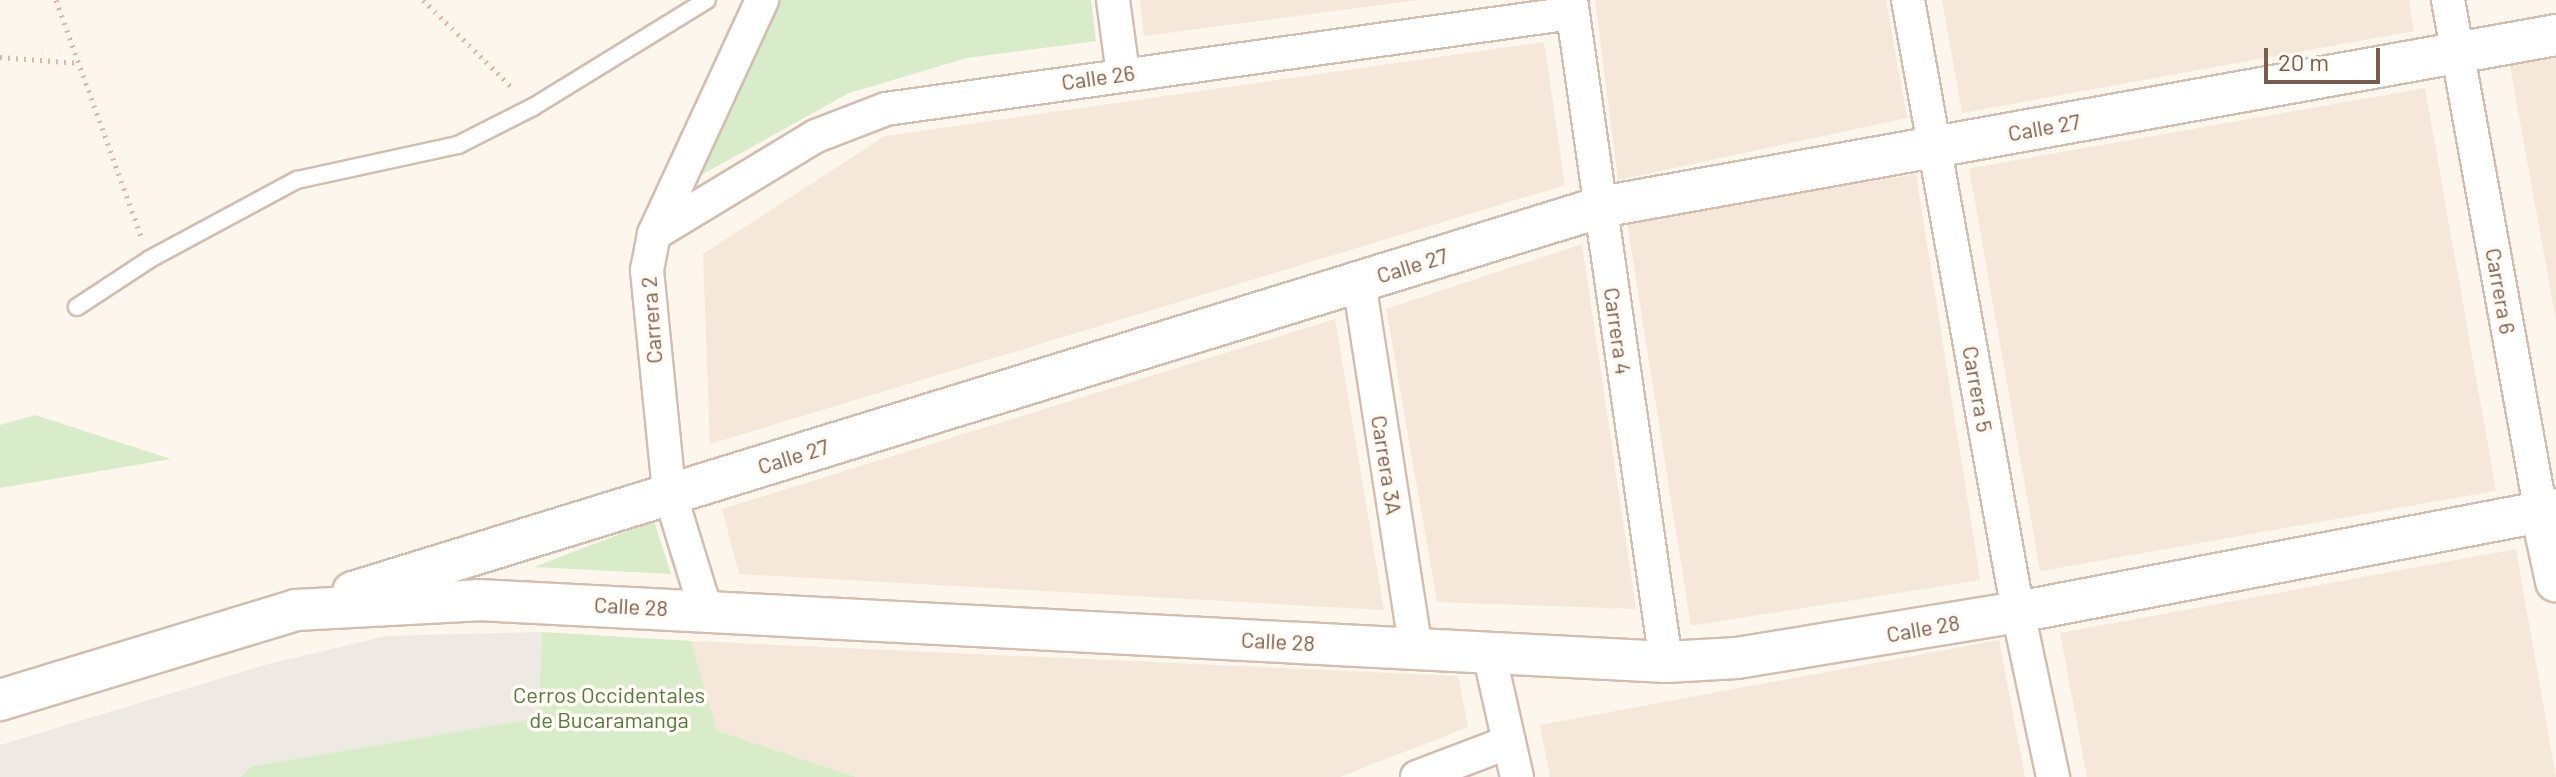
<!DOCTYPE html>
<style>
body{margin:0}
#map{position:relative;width:2556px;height:777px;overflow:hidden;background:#fdf6ec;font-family:Barlow,sans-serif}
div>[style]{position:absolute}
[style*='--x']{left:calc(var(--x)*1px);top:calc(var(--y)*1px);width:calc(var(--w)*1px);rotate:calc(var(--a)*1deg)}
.residential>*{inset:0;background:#f5e8da;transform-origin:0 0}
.industrial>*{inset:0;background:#efe9e4}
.green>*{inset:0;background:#d8ecc9}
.path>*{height:5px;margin-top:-2.5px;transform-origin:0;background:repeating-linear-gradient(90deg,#d9b8a5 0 2px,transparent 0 8px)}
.roads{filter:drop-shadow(2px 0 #d1beb0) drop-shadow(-2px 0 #d1beb0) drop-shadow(0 2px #d1beb0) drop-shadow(0 -2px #d1beb0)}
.service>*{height:16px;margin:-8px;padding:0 8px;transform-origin:8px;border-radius:8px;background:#fff}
.minor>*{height:32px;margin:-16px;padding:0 16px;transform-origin:16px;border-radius:16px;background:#fff}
.tertiary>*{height:40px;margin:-20px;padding:0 20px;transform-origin:20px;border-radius:20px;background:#fff}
span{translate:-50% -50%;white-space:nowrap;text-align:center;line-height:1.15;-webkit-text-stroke:7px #fffaf3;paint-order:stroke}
.street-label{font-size:22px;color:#7a5c4d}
.park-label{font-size:22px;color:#537a41}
.scale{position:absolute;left:2264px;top:48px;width:116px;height:36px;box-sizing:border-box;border:4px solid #7a5c4d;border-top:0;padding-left:10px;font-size:24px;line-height:28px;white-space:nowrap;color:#7a5c4d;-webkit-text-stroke:6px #fffaf3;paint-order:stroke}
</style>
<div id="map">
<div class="residential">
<i style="clip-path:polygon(1140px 0,1418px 0,1144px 36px)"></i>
<i style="clip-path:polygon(1595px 0,1886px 0,1907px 118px,1618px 180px)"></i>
<i style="clip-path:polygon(1942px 0,2409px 0,2414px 31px,1962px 113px)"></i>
<i style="clip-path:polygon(1544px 42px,1565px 185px,710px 444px,703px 254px,885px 136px)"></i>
<i style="clip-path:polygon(2556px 58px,2556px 321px,2510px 66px)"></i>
<i style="left:2425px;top:88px;width:409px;height:463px;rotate:80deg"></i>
<i style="left:1916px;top:174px;width:411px;height:293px;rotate:81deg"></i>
<i style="clip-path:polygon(1582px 244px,1636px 609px,1437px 602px,1386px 309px)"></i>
<i style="clip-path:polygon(1335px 319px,1384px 610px,739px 574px,722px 509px)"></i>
<i style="clip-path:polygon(2516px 549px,2556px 777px,2087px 777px,2060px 633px)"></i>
<i style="clip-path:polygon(1999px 640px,2025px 777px,1550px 777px,1540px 725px)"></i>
<i style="clip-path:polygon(691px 641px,1458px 676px,1468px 727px,1340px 777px,857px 777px,716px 731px)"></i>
</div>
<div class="industrial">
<i style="clip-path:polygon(542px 632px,538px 718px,252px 766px,240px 777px,0 777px,0 745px,265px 665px,386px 636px)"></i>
</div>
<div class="green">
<i style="clip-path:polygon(772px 0,1091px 0,1096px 41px,967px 58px,849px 93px,694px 179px)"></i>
<i style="clip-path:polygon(35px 415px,171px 459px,0 488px,0 425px)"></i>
<i style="clip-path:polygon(654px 521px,671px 574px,534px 567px)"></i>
<i style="clip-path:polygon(542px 632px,691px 641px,717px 731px,857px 777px,240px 777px,252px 766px,538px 718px)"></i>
</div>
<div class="path">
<i style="--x:56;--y:0;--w:251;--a:70.2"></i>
<i style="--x:423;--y:0;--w:127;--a:44.4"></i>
<i style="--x:0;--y:57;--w:79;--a:4.3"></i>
</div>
<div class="roads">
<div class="service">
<i style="--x:77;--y:307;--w:87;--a:-33.3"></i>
<i style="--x:150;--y:259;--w:167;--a:-28.3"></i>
<i style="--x:297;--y:180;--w:165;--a:-12.3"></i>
<i style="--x:458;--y:145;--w:84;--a:-26.9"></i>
<i style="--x:533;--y:107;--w:204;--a:-31.6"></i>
</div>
<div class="minor">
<i style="--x:1113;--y:0;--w:75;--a:82.3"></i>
<i style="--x:1571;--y:0;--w:669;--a:81.83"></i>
<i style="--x:1908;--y:0;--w:622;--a:79.81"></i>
<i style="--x:2018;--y:612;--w:169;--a:78"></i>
<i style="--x:2448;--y:0;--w:520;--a:79.71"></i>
<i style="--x:654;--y:234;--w:189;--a:-31.2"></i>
<i style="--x:816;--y:136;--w:75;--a:-21.1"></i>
<i style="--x:886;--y:109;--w:693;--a:-7.97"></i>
<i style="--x:1359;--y:282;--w:371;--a:81.2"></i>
<i style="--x:706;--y:611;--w:126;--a:-107.1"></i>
<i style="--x:669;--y:491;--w:222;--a:-95.7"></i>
<i style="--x:647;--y:270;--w:37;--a:-79"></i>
<i style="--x:654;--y:234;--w:258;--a:-65.2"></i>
<i style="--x:1489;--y:653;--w:127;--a:77.3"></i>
<i style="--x:1417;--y:777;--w:98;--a:-20.8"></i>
</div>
<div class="tertiary">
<i style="--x:2541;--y:512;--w:71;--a:77.7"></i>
<i style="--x:353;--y:592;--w:1306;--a:-17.14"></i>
<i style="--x:1601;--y:207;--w:970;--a:-10.21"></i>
<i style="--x:0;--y:700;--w:309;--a:-16.9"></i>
<i style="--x:296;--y:610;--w:182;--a:-3.1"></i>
<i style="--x:478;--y:600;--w:1190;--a:2.99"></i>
<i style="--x:1666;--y:662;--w:71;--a:-3.2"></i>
<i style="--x:1737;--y:658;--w:285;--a:-9.3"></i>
<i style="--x:2018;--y:612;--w:548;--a:-10.84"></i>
</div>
</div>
<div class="street-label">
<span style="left:1098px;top:77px;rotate:-8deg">Calle 26</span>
<span style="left:2044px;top:127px;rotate:-10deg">Calle 27</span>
<span style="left:1412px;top:265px;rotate:-17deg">Calle 27</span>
<span style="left:2501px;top:291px;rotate:80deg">Carrera 6</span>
<span style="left:651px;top:320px;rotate:-94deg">Carrera 2</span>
<span style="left:1618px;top:331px;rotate:82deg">Carrera 4</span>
<span style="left:1978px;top:389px;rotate:80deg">Carrera 5</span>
<span style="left:793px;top:456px;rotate:-17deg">Calle 27</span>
<span style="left:1387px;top:465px;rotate:81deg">Carrera 3A</span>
<span style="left:631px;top:606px;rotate:3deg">Calle 28</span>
<span style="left:1923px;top:628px;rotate:-10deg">Calle 28</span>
<span style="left:1278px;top:641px;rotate:3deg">Calle 28</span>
</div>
<div class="park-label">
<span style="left:609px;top:707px">Cerros Occidentales<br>de Bucaramanga</span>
</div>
<div class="scale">20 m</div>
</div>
